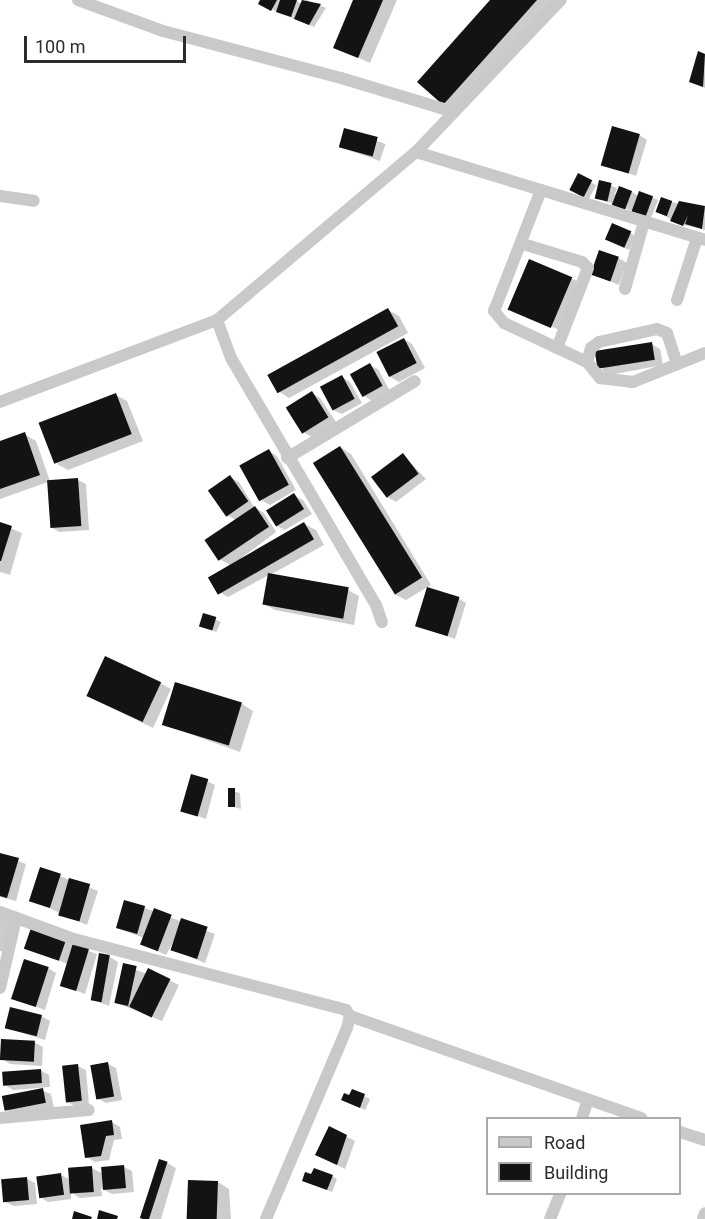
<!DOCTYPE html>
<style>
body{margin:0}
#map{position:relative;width:705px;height:1219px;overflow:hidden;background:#fff;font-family:Roboto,sans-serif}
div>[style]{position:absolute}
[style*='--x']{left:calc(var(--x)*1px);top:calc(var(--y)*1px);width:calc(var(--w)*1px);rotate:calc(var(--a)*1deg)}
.shadow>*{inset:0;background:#0003;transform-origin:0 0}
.building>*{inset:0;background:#131313;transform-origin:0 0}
.minor>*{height:12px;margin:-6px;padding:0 6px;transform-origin:6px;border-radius:6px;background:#c9c9c9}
span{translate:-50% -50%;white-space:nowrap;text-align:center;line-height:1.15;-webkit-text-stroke:6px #fff;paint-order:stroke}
.legend{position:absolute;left:486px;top:1117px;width:195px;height:78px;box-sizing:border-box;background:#fff;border:2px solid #ababab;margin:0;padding:8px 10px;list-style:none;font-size:18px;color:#2c2c2c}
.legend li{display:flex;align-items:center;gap:12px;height:30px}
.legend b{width:30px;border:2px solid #ababab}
.scale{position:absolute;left:24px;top:36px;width:162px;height:27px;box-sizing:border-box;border:3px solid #2c2c2c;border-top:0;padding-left:8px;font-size:18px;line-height:21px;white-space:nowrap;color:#2c2c2c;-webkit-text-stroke:4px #fff;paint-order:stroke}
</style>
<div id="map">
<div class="shadow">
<i style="clip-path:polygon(262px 0,295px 0,302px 4px,306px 0,326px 8px,314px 27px,277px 12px,260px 3px)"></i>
<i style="clip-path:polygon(355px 0,397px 0,370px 63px,335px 47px)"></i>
<i style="clip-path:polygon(492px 0,554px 0,456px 111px,419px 82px)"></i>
<i style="clip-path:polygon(699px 53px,705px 55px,705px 88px,696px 84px)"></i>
<i style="left:345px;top:130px;width:43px;height:18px;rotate:19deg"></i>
<i style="clip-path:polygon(639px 135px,647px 140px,636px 176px,603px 164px)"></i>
<i style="left:578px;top:175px;width:21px;height:16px;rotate:29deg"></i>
<i style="clip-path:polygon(600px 182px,617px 188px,615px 194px,632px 192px,638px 196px,640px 192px,658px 200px,651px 218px,597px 198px)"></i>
<i style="clip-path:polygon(671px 202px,705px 208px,705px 230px,677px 223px,658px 212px)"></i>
<i style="clip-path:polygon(630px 233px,635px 236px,629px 250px,612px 242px)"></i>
<i style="clip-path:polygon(618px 258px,627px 263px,619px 285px,593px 274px)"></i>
<i style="left:530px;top:261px;width:58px;height:52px;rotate:23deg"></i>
<i style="clip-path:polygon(388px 310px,399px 316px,408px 333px,289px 398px,278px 391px)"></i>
<i style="clip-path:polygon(404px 339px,412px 344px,425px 368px,399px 382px,390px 377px)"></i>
<i style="clip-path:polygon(652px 344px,660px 349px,663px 365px,609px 375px,600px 370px)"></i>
<i style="clip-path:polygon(369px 365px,378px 369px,390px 391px,372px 401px,364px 396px)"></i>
<i style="clip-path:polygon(342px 377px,350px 382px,362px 403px,342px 414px,333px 410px)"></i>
<i style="clip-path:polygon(312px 393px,320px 398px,336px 422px,312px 437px,303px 432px)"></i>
<i style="clip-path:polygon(116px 395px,127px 401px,143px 441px,68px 470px,57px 464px)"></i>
<i style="clip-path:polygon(24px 434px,36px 441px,50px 481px,78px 480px,86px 484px,89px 530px,59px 532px,51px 527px,48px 482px,0 499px,0 442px)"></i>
<i style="clip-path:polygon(340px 447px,351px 454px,431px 585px,406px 600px,394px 594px)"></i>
<i style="clip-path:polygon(269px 451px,277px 456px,296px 490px,270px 505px,261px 500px)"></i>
<i style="clip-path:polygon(403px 455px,426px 479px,396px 502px,387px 497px)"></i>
<i style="clip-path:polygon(230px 477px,239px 482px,254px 507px,264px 513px,276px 532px,240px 559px,304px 524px,316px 530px,324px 545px,270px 575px,348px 590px,359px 596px,354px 625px,275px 610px,264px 604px,269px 575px,228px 597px,217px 591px,229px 564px,219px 559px,236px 520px,227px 515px)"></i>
<i style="clip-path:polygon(294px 495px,303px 500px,312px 514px,285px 530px,277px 526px)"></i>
<i style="clip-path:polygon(0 524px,22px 533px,10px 575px,0 572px)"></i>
<i style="clip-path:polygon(458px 598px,466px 603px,455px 639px,416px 625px)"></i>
<i style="left:204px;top:615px;width:18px;height:11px;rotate:22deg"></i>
<i style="clip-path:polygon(160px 683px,171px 689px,153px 728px,87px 696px)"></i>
<i style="clip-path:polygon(242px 704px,253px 711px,240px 752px,162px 724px)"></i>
<i style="clip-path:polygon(207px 781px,215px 785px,206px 819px,182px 810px)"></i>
<i style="clip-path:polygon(230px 790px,240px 793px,241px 809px,230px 806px)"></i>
<i style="clip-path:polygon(0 854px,26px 864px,16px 901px,0 897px)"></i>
<i style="clip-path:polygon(60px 876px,98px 891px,87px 925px,31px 900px)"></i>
<i style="clip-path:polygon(145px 908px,215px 934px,205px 963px,171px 949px,175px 939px,166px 955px,142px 944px,144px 938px,117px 928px)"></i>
<i style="clip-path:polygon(0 917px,12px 923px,5px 952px,0 951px)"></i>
<i style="clip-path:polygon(65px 942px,97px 954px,85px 994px,62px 985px,68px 964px,26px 948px)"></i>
<i style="clip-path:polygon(110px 957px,118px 962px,109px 1006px,91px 999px)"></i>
<i style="clip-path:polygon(124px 965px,147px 974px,149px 970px,179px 985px,162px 1021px,114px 1002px)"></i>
<i style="clip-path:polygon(48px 968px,56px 973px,45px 1010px,14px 998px)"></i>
<i style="clip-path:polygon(41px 1016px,50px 1021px,45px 1040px,6px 1028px)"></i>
<i style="clip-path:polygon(34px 1042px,43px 1047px,42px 1066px,10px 1064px,2px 1059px)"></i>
<i style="clip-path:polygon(108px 1064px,116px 1068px,122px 1100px,106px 1103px,97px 1098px)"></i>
<i style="clip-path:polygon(78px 1066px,86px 1070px,89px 1105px,75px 1106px,67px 1102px)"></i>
<i style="clip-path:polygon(40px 1070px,49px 1075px,50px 1087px,13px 1090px,5px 1085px)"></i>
<i style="clip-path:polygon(41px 1090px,51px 1094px,54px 1108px,15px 1116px,7px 1111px)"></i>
<i style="left:353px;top:1091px;width:19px;height:12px;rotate:25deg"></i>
<i style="clip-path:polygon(112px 1122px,120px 1127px,122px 1139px,114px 1140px,109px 1160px,95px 1162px,87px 1157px)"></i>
<i style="clip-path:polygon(329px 1128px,355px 1141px,345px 1169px,325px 1159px)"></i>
<i style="clip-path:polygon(167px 1163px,176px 1168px,161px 1219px,143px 1219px)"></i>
<i style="clip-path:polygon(124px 1167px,132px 1171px,134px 1192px,112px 1194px,101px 1188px,102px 1196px,80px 1198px,71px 1192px,71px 1199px,48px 1202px,40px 1197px,61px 1175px,71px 1180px,92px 1168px,103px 1174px)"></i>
<i style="clip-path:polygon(332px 1176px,337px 1179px,332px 1192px,309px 1183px)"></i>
<i style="clip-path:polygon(26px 1178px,35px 1183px,37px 1204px,14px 1206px,5px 1202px)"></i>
<i style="clip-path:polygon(218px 1182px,229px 1189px,231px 1219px,188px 1219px)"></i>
</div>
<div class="building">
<i style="clip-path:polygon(260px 0,277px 0,271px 11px,258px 4px)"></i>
<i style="clip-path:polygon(280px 0,297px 0,291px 17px,276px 12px)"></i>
<i style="clip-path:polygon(302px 0,321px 4px,309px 25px,294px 19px)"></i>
<i style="clip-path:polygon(353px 0,383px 0,358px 58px,333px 48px)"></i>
<i style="clip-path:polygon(490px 0,537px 0,443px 105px,417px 82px)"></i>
<i style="clip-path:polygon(698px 51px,705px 54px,703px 87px,689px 82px)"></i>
<i style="left:612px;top:126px;width:29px;height:41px;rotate:16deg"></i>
<i style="left:344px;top:128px;width:35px;height:20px;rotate:15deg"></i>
<i style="left:578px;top:173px;width:16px;height:19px;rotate:27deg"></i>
<i style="left:599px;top:180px;width:13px;height:19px;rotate:13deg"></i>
<i style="left:619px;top:186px;width:14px;height:20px;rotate:21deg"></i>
<i style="left:639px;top:191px;width:15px;height:22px;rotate:20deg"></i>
<i style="left:661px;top:197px;width:12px;height:16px;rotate:20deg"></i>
<i style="clip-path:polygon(679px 201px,705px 206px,702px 229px,685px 224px,688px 215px,683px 226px,670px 221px)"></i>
<i style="left:612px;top:223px;width:21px;height:18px;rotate:23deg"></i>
<i style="left:599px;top:250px;width:21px;height:26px;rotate:19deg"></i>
<i style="left:529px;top:259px;width:47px;height:55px;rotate:23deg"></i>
<i style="left:388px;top:308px;width:21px;height:138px;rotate:61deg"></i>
<i style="left:404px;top:338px;width:28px;height:31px;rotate:63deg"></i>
<i style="left:652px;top:342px;width:18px;height:58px;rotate:81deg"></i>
<i style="left:370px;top:363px;width:26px;height:23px;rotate:61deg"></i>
<i style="left:342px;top:375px;width:27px;height:25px;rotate:62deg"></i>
<i style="left:312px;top:391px;width:31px;height:31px;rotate:58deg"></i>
<i style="left:116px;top:393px;width:44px;height:83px;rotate:69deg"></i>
<i style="clip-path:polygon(25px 432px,40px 475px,0 489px,0 441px)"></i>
<i style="left:340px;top:446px;width:155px;height:32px;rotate:58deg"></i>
<i style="left:269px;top:449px;width:41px;height:34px;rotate:61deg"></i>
<i style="left:403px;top:453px;width:26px;height:40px;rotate:53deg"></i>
<i style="left:230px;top:475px;width:32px;height:27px;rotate:55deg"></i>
<i style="left:78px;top:478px;width:48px;height:31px;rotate:86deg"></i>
<i style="left:294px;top:493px;width:19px;height:33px;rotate:58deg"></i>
<i style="left:255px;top:506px;width:25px;height:61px;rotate:56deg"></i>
<i style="clip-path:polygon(0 522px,12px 526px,1px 561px,0 561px)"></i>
<i style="left:304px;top:522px;width:20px;height:111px;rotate:60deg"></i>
<i style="left:268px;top:573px;width:82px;height:32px;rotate:10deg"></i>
<i style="left:427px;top:587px;width:34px;height:41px;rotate:17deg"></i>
<i style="left:203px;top:613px;width:14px;height:14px;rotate:17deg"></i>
<i style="left:105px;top:656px;width:62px;height:44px;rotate:25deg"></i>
<i style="left:175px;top:682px;width:70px;height:45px;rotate:17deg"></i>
<i style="left:191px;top:774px;width:18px;height:39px;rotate:16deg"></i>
<i style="left:228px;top:788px;width:7px;height:19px"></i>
<i style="clip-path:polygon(0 853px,19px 858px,7px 898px,0 896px)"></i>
<i style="left:40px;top:867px;width:22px;height:36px;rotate:18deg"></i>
<i style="left:69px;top:878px;width:22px;height:39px;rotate:16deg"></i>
<i style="left:124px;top:900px;width:22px;height:29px;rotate:16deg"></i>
<i style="left:154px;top:908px;width:19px;height:39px;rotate:21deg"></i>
<i style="left:181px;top:918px;width:28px;height:34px;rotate:18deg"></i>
<i style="left:31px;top:928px;width:37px;height:22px;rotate:19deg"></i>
<i style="left:73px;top:943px;width:17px;height:45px;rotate:17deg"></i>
<i style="left:99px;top:953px;width:11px;height:48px;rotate:10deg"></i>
<i style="left:24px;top:959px;width:26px;height:42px;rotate:18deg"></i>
<i style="left:123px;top:963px;width:14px;height:41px;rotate:12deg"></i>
<i style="left:148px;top:968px;width:25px;height:43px;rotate:26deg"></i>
<i style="left:10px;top:1007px;width:33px;height:22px;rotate:14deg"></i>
<i style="left:1px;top:1039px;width:34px;height:21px;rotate:3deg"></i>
<i style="left:108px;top:1062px;width:35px;height:18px;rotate:80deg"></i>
<i style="left:78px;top:1064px;width:37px;height:16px;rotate:84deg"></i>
<i style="left:41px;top:1069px;width:14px;height:39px;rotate:86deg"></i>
<i style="left:43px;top:1088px;width:15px;height:42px;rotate:79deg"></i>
<i style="clip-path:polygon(352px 1089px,365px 1094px,360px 1108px,341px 1100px,344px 1093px,349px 1095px)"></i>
<i style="clip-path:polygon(112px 1120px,114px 1135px,106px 1136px,101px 1156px,85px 1158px,80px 1125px)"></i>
<i style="clip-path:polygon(329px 1126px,347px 1135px,337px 1165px,315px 1155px)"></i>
<i style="left:159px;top:1159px;width:9px;height:62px;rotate:18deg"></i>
<i style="left:124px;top:1165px;width:23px;height:23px;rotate:85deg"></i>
<i style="left:92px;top:1166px;width:26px;height:24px;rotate:86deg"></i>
<i style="clip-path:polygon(314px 1168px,333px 1175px,327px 1190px,302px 1181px,305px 1172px,311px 1174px)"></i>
<i style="left:61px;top:1173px;width:22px;height:25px;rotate:82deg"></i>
<i style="left:27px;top:1177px;width:23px;height:26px;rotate:85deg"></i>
<i style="left:188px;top:1180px;width:30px;height:39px;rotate:2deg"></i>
<i style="clip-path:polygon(99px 1210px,118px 1216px,117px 1219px,97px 1219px)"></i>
<i style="clip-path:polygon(74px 1211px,92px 1217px,91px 1219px,72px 1219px)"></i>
</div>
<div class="minor">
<i style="--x:78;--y:0;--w:90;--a:20"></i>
<i style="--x:163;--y:31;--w:184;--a:14.8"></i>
<i style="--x:341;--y:78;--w:118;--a:16.7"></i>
<i style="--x:416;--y:152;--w:302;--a:16.9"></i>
<i style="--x:541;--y:190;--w:130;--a:111.2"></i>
<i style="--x:494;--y:311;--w:16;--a:50"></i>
<i style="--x:504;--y:323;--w:92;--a:25.2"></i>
<i style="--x:587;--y:362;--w:21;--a:51"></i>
<i style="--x:600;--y:378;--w:33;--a:7"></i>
<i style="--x:633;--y:382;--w:78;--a:-21.9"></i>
<i style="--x:0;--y:196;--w:34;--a:8"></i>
<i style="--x:523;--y:244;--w:62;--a:17"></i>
<i style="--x:582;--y:262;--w:8;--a:45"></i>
<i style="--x:588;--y:268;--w:86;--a:111.2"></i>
<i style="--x:625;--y:289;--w:70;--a:-74.2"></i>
<i style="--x:677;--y:300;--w:65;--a:-72.1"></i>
<i style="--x:217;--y:320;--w:40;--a:69.8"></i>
<i style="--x:231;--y:358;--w:286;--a:59.6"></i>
<i style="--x:376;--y:605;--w:18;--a:71"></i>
<i style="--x:587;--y:362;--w:15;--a:-74"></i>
<i style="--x:591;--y:348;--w:10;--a:-37"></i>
<i style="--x:599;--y:342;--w:59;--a:-12.6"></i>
<i style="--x:657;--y:329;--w:11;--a:22"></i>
<i style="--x:667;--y:333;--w:33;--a:72"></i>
<i style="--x:0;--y:402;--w:232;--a:-20.7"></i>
<i style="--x:217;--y:320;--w:260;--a:-40.2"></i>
<i style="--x:416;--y:152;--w:210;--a:-46.4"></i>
<i style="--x:287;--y:458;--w:149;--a:-31"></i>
<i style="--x:0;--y:912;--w:79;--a:20"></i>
<i style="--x:74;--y:939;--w:281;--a:14.6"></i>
<i style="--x:346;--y:1010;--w:7;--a:56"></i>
<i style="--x:350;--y:1016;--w:12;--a:104"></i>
<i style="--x:347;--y:1028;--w:207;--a:113"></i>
<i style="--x:0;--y:988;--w:72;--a:-77.1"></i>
<i style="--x:350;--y:1016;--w:309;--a:19.3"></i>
<i style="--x:0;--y:1118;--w:89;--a:-5.1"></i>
<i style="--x:582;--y:1118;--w:19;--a:-72"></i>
<i style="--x:680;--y:1132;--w:26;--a:18"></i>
<i style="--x:550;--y:1219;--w:27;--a:-68"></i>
<i style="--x:703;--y:1219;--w:6;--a:-72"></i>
</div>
<ul class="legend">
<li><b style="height:8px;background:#c9c9c9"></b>Road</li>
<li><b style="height:16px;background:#131313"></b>Building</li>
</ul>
<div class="scale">100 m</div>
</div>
